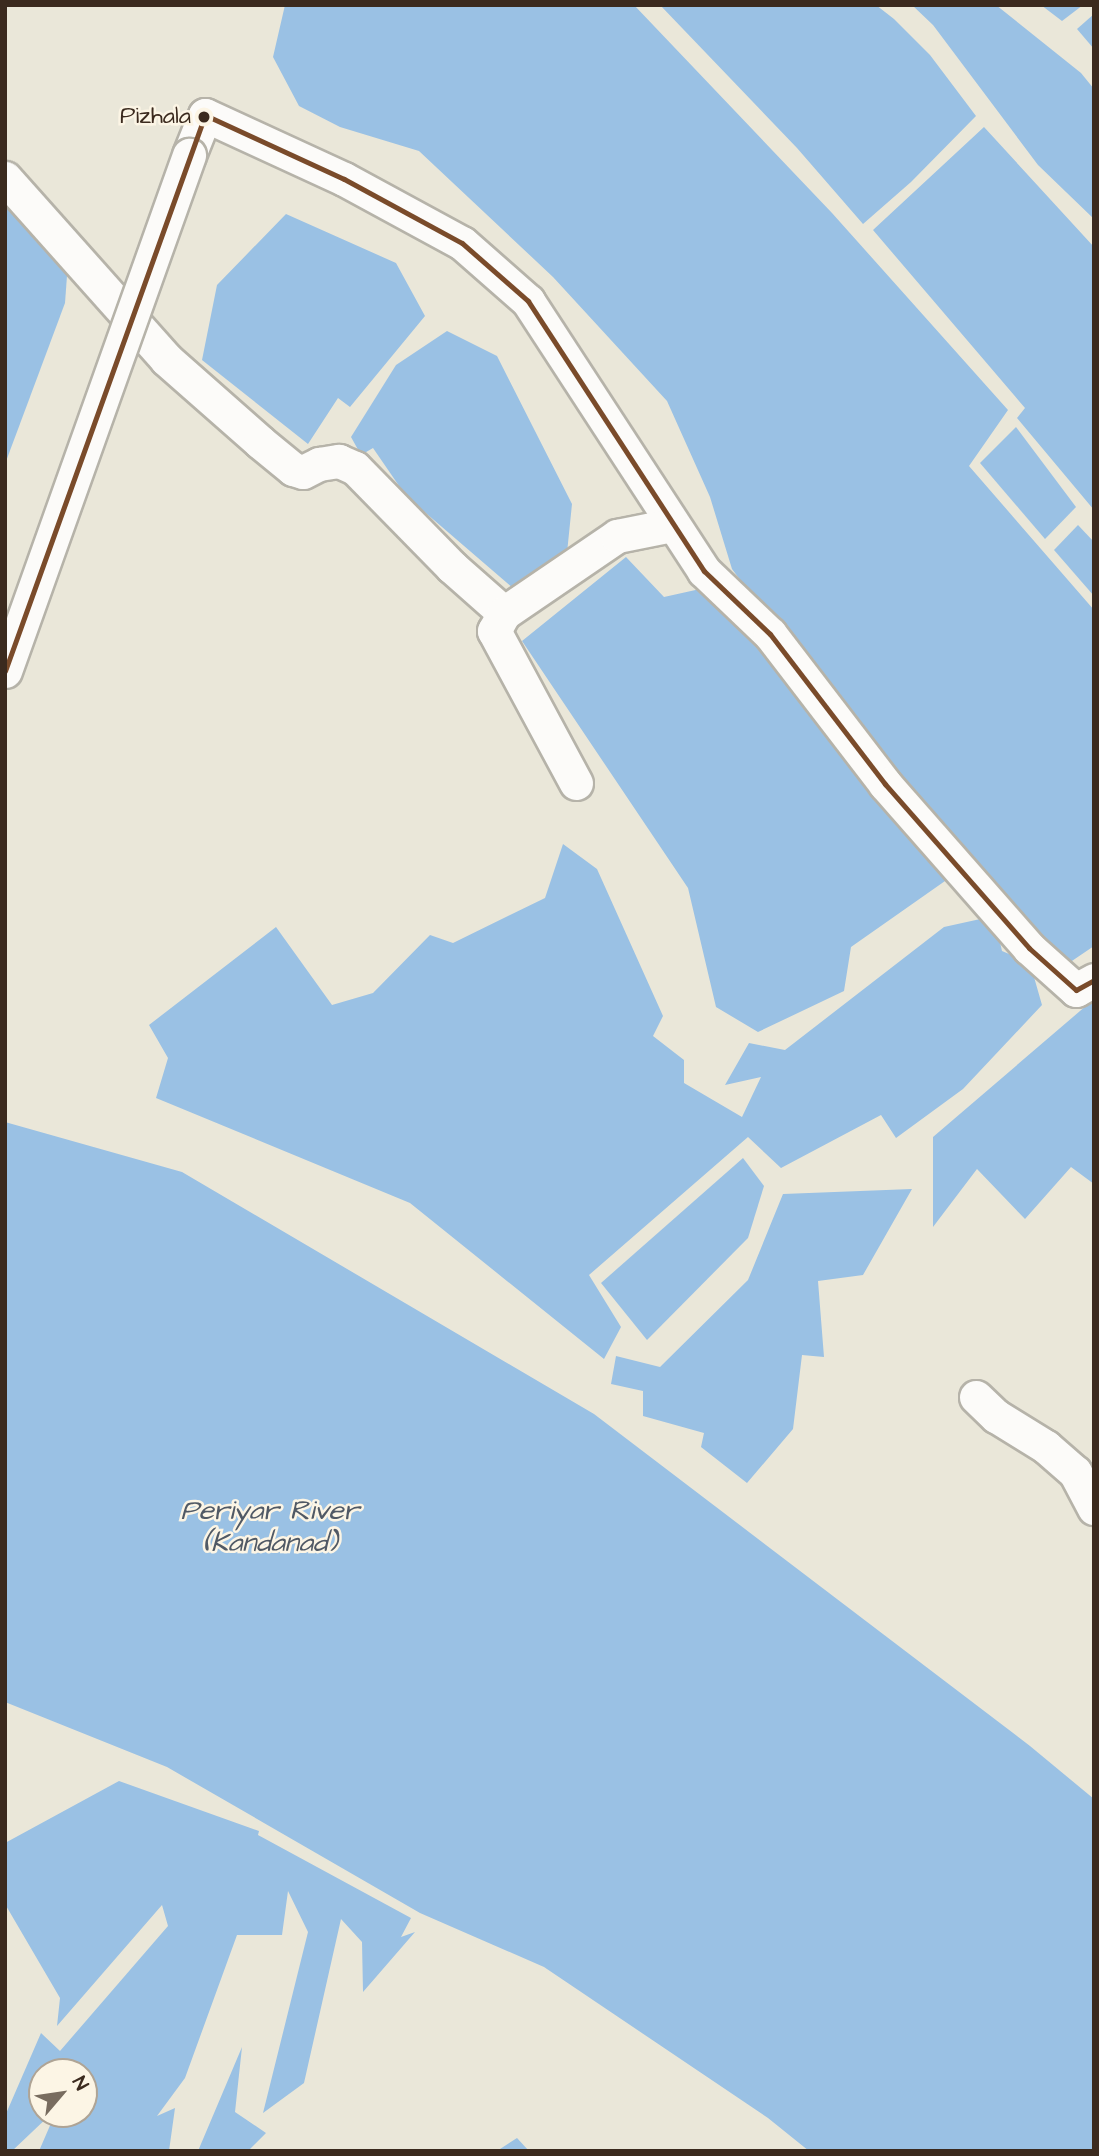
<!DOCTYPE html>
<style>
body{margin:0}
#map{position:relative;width:1099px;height:2156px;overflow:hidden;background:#eae7d9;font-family:"Architects Daughter",sans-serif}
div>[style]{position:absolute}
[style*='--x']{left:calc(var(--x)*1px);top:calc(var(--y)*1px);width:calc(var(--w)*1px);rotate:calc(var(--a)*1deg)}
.water>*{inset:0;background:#9ac1e4}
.roads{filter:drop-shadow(2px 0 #b6b3a9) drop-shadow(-2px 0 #b6b3a9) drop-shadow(0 2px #b6b3a9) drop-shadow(0 -2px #b6b3a9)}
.minor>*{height:33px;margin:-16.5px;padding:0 16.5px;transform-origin:16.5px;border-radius:16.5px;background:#fcfbf9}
.bridges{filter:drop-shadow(2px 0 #b6b3a9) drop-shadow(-2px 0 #b6b3a9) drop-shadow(0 2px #b6b3a9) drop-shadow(0 -2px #b6b3a9)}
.minor-bridge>*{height:33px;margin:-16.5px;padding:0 16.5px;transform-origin:16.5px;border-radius:16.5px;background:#fcfbf9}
.bus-1>*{height:5px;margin:-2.5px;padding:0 2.5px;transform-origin:2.5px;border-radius:2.5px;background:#7a4b2a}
.dots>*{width:19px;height:19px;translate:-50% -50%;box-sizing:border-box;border:4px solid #fcf5e5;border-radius:50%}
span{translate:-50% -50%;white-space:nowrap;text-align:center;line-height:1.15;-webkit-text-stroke:5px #fcf5e5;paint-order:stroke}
.bus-label{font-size:24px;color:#3b2a1e}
.right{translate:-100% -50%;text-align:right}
.water-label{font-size:28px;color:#505965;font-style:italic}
.frame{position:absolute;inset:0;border:7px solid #3b2a1e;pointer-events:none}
.north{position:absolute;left:28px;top:2058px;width:70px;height:70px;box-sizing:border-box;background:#fcf5e5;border:2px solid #afa495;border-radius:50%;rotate:61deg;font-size:19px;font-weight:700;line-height:28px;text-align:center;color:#3b2a1e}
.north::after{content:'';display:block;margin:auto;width:24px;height:32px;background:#786c5f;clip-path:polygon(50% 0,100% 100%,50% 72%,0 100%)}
</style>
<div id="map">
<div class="water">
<i style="clip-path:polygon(285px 5px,634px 5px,832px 213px,1008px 410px,969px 466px,1094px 610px,1094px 946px,1063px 967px,854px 732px,732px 569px,710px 497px,667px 401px,553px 277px,419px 151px,340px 127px,299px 106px,273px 57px)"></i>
<i style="clip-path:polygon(660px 5px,876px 5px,894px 19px,930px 55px,976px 116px,911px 182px,863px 224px,797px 148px)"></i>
<i style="clip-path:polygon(912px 5px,996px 5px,1081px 73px,1094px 89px,1094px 219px,1038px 165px,933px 25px)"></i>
<i style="clip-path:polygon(1041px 5px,1083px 5px,1062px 21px)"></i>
<i style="clip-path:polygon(1094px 14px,1094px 49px,1077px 29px)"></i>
<i style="clip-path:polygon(984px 127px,1094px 247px,1094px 510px,1017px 418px,1025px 408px,873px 230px)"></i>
<i style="clip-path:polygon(5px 203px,68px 262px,65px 303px,5px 464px)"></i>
<i style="clip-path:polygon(286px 214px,396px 263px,425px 316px,350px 407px,338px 398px,308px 444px,202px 360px,217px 285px)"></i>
<i style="clip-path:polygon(447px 331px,497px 356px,572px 504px,567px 553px,514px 589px,406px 496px,373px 448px,361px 455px,351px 437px,396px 365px)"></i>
<i style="clip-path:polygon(1016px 427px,1076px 507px,1045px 539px,980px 463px)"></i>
<i style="clip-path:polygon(1078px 525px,1094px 542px,1094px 596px,1054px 550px)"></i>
<i style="clip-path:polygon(626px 557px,664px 597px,709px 587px,797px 696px,955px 874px,851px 947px,844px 991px,758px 1032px,716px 1007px,688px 888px,522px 641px)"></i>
<i style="clip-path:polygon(563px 844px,597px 869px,663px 1016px,653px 1036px,684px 1060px,684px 1083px,742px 1117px,761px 1077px,725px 1085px,749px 1043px,785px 1050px,944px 927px,994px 916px,1002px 951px,1030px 963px,1042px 1005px,963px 1089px,896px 1138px,881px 1115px,781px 1168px,748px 1137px,589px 1275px,621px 1327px,604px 1359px,410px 1203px,156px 1098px,168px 1058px,149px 1025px,276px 927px,332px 1005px,373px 993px,430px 935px,453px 943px,545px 898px)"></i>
<i style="clip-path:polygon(1094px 999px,1094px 1184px,1071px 1167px,1025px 1219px,977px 1169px,933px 1227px,933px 1137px)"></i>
<i style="clip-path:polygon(5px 1122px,182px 1172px,594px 1414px,1030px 1746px,1094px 1799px,1094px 2151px,809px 2151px,768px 2118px,544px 1967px,420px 1913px,167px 1767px,5px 1702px)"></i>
<i style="clip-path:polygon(743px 1158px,764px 1186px,748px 1238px,647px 1340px,601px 1283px)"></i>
<i style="clip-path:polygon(912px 1189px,863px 1275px,818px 1281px,824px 1357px,802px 1355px,793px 1429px,747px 1483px,701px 1447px,704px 1433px,643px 1416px,643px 1391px,611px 1384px,616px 1356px,660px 1367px,748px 1280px,783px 1194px)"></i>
<i style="clip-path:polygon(119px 1781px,259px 1831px,258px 1835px,411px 1918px,401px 1937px,415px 1932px,363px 1992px,362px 1942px,341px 1919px,304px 2083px,263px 2113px,308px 1932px,288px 1891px,282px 1935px,237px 1935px,185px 2078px,157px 2116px,175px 2108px,169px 2151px,39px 2151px,55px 2114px,84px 2114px,84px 2072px,42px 2072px,42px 2114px,51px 2114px,12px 2151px,5px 2151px,5px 2116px,41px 2033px,60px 2051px,168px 1926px,162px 1905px,57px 2026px,60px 1998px,5px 1904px,5px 1843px)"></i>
<i style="clip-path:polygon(242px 2047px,235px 2112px,266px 2133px,248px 2151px,198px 2151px)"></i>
<i style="clip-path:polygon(517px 2138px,529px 2151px,497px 2151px)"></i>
</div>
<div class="roads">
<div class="minor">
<i style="--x:189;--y:155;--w:43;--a:-68.2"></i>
<i style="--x:205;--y:115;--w:153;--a:24.7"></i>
<i style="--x:344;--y:179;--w:134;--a:28.5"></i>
<i style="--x:462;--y:243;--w:88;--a:41.3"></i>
<i style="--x:528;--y:301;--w:322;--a:56.9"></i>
<i style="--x:704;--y:571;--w:91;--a:43.7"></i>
<i style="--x:770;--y:634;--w:189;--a:52.5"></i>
<i style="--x:885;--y:784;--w:218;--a:48.7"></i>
<i style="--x:1029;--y:948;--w:63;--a:41.8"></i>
<i style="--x:1076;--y:990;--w:21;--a:-29"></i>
<i style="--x:5;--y:178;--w:242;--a:48.3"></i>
<i style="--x:166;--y:359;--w:125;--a:41.4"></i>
<i style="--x:260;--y:442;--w:43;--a:39.3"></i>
<i style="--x:293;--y:469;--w:10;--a:17"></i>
<i style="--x:303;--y:472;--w:18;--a:-27"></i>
<i style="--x:319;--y:464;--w:20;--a:-9"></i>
<i style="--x:339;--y:461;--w:17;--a:24"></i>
<i style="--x:355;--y:468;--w:139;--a:45.6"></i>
<i style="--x:452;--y:567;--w:69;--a:41.5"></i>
<i style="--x:576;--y:783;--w:173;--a:-118.3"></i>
<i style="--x:494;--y:631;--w:21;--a:-61"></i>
<i style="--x:504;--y:613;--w:137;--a:-34.3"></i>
<i style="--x:617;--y:536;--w:56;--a:-11.3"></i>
<i style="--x:976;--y:1397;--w:28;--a:44"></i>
<i style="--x:996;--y:1416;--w:59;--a:31.8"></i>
<i style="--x:1046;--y:1447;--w:38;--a:41"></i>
<i style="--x:1075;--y:1472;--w:41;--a:62.2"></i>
</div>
</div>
<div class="bridges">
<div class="minor-bridge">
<i style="--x:5;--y:671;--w:548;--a:-70.37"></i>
</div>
</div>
<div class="bus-1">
<i style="--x:5;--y:671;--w:591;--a:-70.22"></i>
<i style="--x:205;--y:115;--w:153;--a:24.7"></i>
<i style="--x:344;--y:179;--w:134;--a:28.5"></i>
<i style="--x:462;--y:243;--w:88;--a:41.3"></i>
<i style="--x:528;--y:301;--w:322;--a:56.9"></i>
<i style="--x:704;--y:571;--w:91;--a:43.7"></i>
<i style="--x:770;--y:634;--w:189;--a:52.5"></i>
<i style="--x:885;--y:784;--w:218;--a:48.7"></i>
<i style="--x:1029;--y:948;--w:63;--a:41.8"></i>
<i style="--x:1076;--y:990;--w:21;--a:-29"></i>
</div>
<div class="dots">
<i style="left:204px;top:117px;background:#3b2a1e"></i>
</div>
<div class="bus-label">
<span class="right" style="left:191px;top:117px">Pizhala</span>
</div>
<div class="water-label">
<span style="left:270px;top:1527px">Periyar River<br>(Kandanad)</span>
</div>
<div class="frame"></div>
<div class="north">N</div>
</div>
